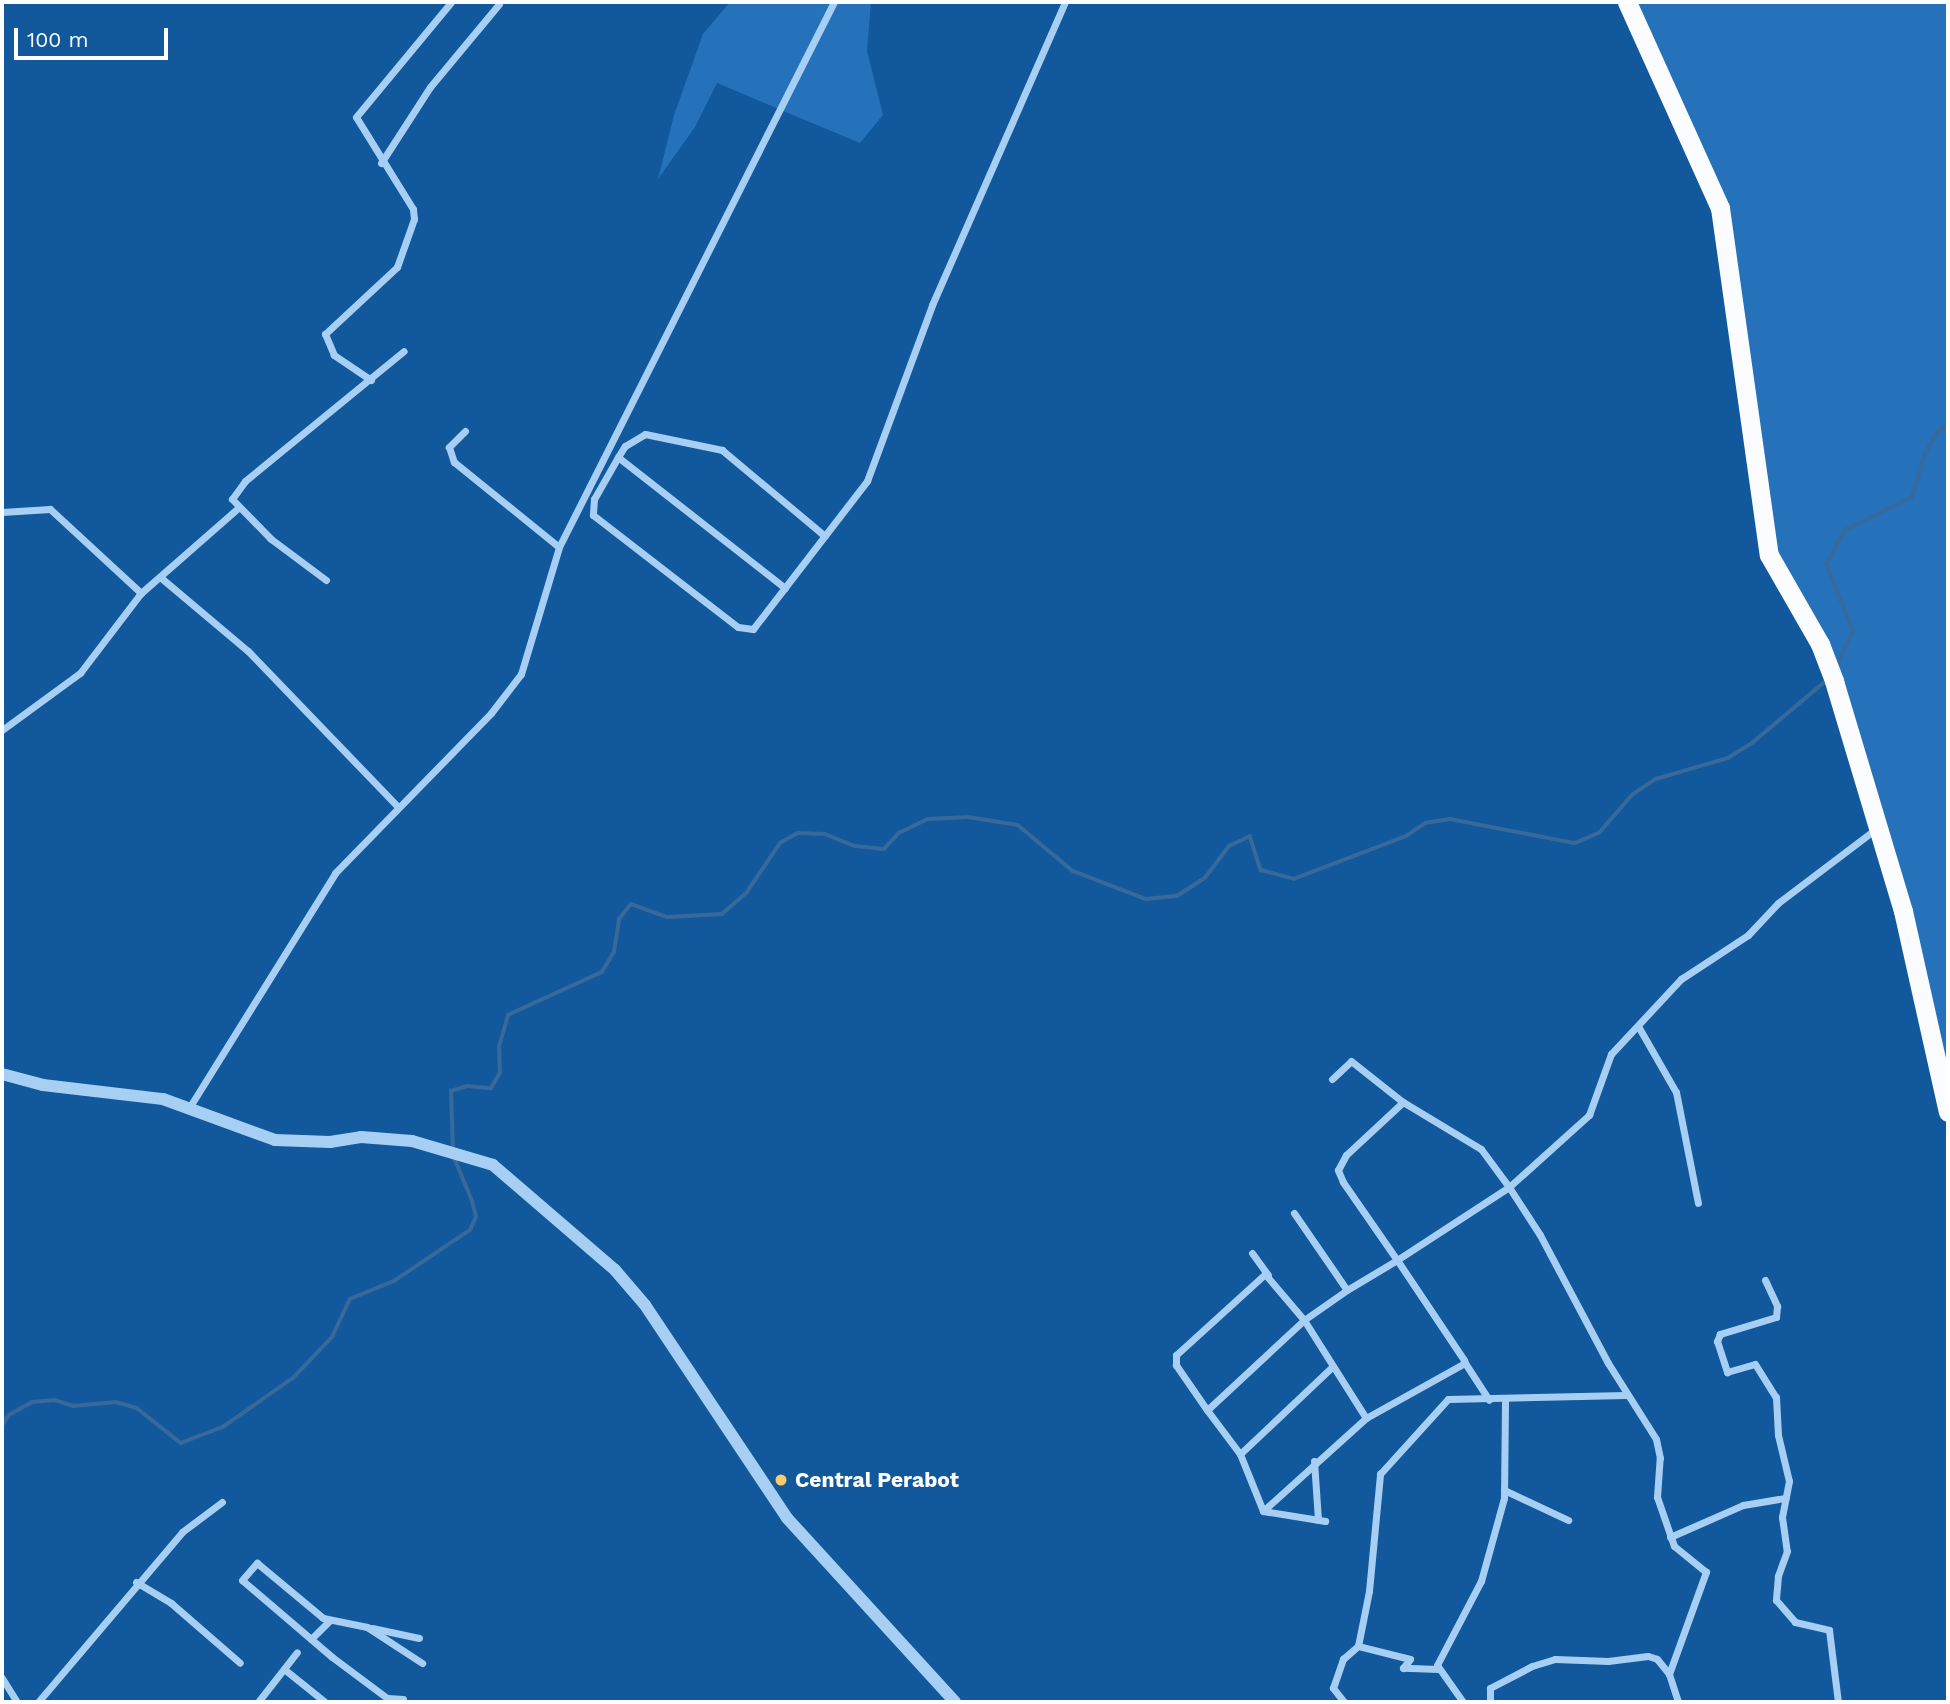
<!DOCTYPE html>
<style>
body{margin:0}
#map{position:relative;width:1950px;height:1704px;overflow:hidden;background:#12589c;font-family:"Work Sans",sans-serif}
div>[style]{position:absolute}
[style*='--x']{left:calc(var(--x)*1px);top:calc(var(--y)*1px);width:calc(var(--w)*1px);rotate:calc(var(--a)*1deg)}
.green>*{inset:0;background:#2572ba}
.stream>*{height:3.5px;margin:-1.75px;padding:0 1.75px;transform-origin:1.75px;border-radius:1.75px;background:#37699a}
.minor>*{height:7px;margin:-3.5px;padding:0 3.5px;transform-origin:3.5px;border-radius:3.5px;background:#a7cff4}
.tertiary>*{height:12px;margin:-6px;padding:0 6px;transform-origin:6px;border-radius:6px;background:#a7cff4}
.trunk>*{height:19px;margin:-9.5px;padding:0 9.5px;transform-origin:9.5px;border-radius:9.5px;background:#fafcff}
.dots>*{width:19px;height:19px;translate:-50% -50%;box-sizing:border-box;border:4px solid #12589c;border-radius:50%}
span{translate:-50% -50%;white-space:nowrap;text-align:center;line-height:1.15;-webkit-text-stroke:7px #12589c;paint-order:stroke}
.poi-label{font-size:21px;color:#fff;font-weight:700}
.left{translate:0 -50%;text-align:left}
.frame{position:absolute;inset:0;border:4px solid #fff;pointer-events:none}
.scale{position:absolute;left:14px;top:28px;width:154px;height:32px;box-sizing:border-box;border:4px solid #fff;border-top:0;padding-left:9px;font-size:21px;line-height:24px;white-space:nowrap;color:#fff;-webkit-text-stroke:5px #12589c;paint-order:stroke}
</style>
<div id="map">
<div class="green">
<i style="clip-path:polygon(730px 2px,871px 2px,867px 51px,883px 115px,860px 143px,717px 83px,695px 127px,658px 179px,674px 115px,703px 34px)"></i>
<i style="clip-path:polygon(1633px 2px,1948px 2px,1948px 1086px,1894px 857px,1779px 561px,1730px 223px)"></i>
</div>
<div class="stream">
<i style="--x:1837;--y:665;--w:38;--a:-65"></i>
<i style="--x:1853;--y:631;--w:72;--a:-111.9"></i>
<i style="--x:1826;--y:564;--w:39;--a:-61"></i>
<i style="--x:1845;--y:530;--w:75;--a:-26.2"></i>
<i style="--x:1912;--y:497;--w:45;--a:-73.2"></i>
<i style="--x:1925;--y:454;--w:25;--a:-61"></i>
<i style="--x:1937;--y:432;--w:13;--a:-32"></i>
<i style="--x:453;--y:1151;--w:60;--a:-91.9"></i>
<i style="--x:451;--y:1091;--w:17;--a:-17"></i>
<i style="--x:467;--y:1086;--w:24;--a:5"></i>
<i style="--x:491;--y:1088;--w:17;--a:-59"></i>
<i style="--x:500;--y:1073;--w:26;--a:-92"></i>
<i style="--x:499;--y:1047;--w:33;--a:-74"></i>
<i style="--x:508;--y:1015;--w:103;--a:-24.6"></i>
<i style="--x:602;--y:972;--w:23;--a:-59"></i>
<i style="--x:614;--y:952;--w:33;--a:-81"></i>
<i style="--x:619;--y:919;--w:19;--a:-51"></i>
<i style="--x:631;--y:904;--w:38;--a:20"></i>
<i style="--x:667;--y:917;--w:55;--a:-3.1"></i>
<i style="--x:722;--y:914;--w:33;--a:-41"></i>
<i style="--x:747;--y:892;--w:59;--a:-56"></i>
<i style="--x:780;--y:843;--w:21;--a:-29"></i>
<i style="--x:798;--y:833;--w:27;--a:2"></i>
<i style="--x:825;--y:834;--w:32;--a:22"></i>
<i style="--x:855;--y:846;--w:29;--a:6"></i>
<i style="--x:884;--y:849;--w:22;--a:-47"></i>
<i style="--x:899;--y:833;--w:32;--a:-26"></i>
<i style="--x:928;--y:819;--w:40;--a:-2.9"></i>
<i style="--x:968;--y:817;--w:51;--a:9.1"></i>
<i style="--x:1018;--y:825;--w:72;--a:39.9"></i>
<i style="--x:1073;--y:871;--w:78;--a:21"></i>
<i style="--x:1146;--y:899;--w:31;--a:-6"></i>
<i style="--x:1177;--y:896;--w:33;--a:-33"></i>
<i style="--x:1205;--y:878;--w:40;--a:-53"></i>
<i style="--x:1229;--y:846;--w:23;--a:-25"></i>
<i style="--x:1250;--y:836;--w:36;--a:72"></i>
<i style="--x:1261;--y:870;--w:34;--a:15"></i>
<i style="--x:1294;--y:879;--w:120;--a:-21"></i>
<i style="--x:1406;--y:836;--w:23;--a:-34"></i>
<i style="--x:1425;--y:823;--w:25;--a:-9"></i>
<i style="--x:1450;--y:819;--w:127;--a:10.9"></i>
<i style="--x:1575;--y:843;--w:26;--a:-23"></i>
<i style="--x:1599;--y:833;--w:50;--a:-49"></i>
<i style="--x:1632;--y:795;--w:29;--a:-34"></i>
<i style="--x:1656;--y:779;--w:75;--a:-16.3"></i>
<i style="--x:1728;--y:758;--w:28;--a:-32"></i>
<i style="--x:1752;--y:743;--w:98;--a:-40"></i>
<i style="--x:2;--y:1426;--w:13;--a:-58"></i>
<i style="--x:9;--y:1415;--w:26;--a:-29"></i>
<i style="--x:32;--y:1402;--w:23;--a:-5"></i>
<i style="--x:55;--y:1400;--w:19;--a:18"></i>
<i style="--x:73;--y:1406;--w:43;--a:-5.3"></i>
<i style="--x:116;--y:1402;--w:22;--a:16"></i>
<i style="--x:137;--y:1408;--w:56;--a:38.5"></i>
<i style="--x:181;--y:1443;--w:45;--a:-20.9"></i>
<i style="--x:223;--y:1427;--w:85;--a:-35"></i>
<i style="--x:293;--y:1378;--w:57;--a:-46.4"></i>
<i style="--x:332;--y:1337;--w:42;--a:-64.7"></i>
<i style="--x:350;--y:1299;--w:48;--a:-22.2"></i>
<i style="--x:394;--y:1281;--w:92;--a:-33.9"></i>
<i style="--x:470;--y:1230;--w:14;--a:-65"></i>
<i style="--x:476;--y:1217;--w:16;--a:-104"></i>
<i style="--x:472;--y:1201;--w:47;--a:-112.7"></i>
</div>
<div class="minor">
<i style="--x:381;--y:163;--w:90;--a:-57.2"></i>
<i style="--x:430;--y:87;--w:108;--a:-50.3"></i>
<i style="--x:371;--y:380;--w:45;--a:-146"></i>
<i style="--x:334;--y:355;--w:23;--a:-113"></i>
<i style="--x:325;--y:334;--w:98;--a:-42.9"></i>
<i style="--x:397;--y:267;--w:51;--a:-70.5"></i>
<i style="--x:414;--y:219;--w:10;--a:-96"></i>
<i style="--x:413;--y:209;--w:108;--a:-121.8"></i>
<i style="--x:356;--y:117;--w:149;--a:-50.4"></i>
<i style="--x:465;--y:431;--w:23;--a:135"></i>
<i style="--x:449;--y:447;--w:16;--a:72"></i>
<i style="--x:454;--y:462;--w:135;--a:39"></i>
<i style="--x:618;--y:457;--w:48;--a:119.7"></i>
<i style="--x:594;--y:499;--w:16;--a:94"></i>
<i style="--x:593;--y:515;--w:183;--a:37.7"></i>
<i style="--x:738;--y:627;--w:15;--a:8"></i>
<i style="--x:753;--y:629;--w:187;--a:-52.4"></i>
<i style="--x:867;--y:481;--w:188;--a:-69.7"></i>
<i style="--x:932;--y:305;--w:331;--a:-66.3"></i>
<i style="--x:2;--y:512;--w:48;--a:-3.6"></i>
<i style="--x:50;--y:509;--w:124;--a:42.7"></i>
<i style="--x:160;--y:577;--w:115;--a:40.1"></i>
<i style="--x:248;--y:651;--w:216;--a:46.1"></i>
<i style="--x:326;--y:580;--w:69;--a:-143.3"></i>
<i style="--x:271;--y:539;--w:56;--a:-134.3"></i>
<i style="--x:232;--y:499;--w:22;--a:-54"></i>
<i style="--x:245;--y:481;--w:205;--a:-39.3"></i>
<i style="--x:785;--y:588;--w:212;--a:-141.9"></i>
<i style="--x:618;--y:457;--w:13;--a:-58"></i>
<i style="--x:625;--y:446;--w:23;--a:-31"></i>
<i style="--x:645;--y:434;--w:79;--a:11.7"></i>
<i style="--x:722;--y:450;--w:134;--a:39.9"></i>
<i style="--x:2;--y:730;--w:97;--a:-36.2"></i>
<i style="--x:80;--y:673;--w:101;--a:-52.7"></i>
<i style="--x:141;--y:593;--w:128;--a:-41.2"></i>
<i style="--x:1638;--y:1026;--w:76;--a:60.1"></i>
<i style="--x:1676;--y:1092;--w:113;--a:78.8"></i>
<i style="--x:1332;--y:1079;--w:26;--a:-43"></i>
<i style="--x:1351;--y:1061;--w:66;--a:38.3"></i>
<i style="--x:1403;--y:1102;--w:91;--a:31.1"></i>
<i style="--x:1481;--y:1149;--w:47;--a:53.6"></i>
<i style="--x:1509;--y:1187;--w:134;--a:146.9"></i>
<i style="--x:1397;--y:1260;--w:58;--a:149"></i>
<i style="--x:1347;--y:1290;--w:52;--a:145.1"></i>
<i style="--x:1304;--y:1320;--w:132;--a:137.1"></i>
<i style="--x:1207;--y:1410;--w:55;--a:-124.6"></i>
<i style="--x:1176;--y:1365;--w:10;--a:-90"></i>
<i style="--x:1176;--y:1355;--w:120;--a:-42.3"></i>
<i style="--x:1265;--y:1274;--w:60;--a:49.7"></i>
<i style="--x:1304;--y:1320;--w:116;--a:57.7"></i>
<i style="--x:1366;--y:1418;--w:113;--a:-29.1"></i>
<i style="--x:1465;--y:1363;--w:3;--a:-108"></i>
<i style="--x:1464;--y:1360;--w:120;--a:-123.8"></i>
<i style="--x:1397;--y:1260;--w:95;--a:-124.7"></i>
<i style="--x:1343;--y:1182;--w:13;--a:-113"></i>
<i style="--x:1338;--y:1170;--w:17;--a:-62"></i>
<i style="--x:1346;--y:1155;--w:78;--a:-42.9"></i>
<i style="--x:189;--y:1108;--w:277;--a:-58.1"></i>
<i style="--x:335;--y:873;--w:223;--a:-45.7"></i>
<i style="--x:491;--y:713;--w:49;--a:-52.4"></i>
<i style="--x:521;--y:674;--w:133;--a:-73.3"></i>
<i style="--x:559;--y:547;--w:610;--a:-63.23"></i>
<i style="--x:1294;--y:1213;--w:93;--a:55.5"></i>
<i style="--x:1252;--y:1253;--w:27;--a:54"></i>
<i style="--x:1765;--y:1280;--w:29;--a:65"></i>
<i style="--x:1777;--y:1306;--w:11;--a:95"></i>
<i style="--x:1776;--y:1317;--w:59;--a:163.1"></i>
<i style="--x:1720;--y:1334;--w:8;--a:113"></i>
<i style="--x:1717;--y:1341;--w:33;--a:72"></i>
<i style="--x:1727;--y:1372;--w:29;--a:-16"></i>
<i style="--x:1755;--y:1364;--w:39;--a:58"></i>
<i style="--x:1776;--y:1397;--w:38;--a:87"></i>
<i style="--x:1778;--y:1435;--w:47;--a:76.6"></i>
<i style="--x:1789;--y:1481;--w:37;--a:101"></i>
<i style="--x:1782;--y:1517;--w:34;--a:82"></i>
<i style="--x:1787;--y:1551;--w:27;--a:110"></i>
<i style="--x:1778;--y:1576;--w:24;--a:95"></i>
<i style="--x:1776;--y:1600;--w:29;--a:49"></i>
<i style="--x:1795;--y:1622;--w:35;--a:13"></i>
<i style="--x:1829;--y:1630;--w:73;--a:82.9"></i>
<i style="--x:1465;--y:1363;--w:44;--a:57"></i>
<i style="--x:1207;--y:1410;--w:55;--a:53.1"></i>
<i style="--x:1240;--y:1454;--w:128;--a:-43.4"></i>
<i style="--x:1240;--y:1454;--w:61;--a:68"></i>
<i style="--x:1263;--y:1511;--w:63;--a:9.2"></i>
<i style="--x:1314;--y:1461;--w:59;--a:86.1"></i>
<i style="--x:1504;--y:1490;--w:71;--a:25.1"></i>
<i style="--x:1263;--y:1511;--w:139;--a:-42.1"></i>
<i style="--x:1670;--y:1537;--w:80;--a:-23.7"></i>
<i style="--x:1743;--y:1505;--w:43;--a:-9.5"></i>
<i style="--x:136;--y:1582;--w:41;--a:31"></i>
<i style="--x:171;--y:1603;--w:91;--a:41"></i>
<i style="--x:372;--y:1628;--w:48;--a:12"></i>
<i style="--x:311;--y:1639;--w:27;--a:-45"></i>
<i style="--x:284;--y:1669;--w:53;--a:38.8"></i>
<i style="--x:1438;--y:1669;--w:35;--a:-178"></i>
<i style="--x:1403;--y:1668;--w:11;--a:-52"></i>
<i style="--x:1410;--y:1659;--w:54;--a:-166"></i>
<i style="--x:1358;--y:1646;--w:56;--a:-78.7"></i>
<i style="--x:1369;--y:1591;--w:118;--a:-84.6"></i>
<i style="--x:1380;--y:1474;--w:101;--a:-47.8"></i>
<i style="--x:1448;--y:1399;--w:178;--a:-1.3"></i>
<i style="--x:1669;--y:1674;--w:109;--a:-70.1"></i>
<i style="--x:1706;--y:1572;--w:41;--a:-140.9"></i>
<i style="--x:1674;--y:1546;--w:52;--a:-109.1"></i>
<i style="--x:1657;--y:1497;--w:39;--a:-86"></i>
<i style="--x:1660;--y:1458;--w:19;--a:-102"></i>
<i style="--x:1656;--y:1439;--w:90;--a:-122.3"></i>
<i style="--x:1608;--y:1363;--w:145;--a:-118"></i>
<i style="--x:1540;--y:1235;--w:57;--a:-122.9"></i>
<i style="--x:1509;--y:1187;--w:108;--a:-42"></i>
<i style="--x:1589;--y:1115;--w:65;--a:-70.2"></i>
<i style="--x:1611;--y:1054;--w:103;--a:-47"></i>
<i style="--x:1681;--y:979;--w:80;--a:-33.3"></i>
<i style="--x:1748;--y:935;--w:44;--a:-46.8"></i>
<i style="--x:1778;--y:903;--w:123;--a:-37.1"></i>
<i style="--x:2;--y:1678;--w:28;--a:58"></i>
<i style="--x:403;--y:1699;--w:16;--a:-176"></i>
<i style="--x:387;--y:1698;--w:69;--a:-143.3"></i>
<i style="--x:332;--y:1657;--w:118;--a:-139.5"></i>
<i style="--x:242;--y:1580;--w:23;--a:-49"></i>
<i style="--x:257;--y:1563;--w:86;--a:39.8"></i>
<i style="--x:323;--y:1618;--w:45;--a:11.6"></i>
<i style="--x:367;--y:1627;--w:66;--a:33.2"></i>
<i style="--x:38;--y:1702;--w:223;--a:-49.7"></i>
<i style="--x:182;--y:1532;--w:50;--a:-36.9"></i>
<i style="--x:258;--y:1702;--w:63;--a:-52"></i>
<i style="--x:1344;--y:1702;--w:18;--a:-128"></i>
<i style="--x:1333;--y:1688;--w:31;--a:-71"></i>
<i style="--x:1343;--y:1659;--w:20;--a:-41"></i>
<i style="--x:1463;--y:1702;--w:45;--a:-125.1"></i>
<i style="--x:1437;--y:1665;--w:95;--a:-62.4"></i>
<i style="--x:1481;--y:1581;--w:86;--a:-74.5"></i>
<i style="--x:1504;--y:1498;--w:98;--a:-89.4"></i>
<i style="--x:1490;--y:1702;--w:14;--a:-90"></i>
<i style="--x:1490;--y:1688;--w:47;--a:-27.6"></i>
<i style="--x:1532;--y:1666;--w:24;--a:-17"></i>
<i style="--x:1555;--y:1659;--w:53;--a:2.2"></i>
<i style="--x:1608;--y:1661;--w:40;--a:-7.1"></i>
<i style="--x:1648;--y:1656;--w:9;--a:18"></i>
<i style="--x:1657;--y:1659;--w:19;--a:51"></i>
<i style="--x:1669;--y:1674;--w:29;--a:72"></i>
</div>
<div class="tertiary">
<i style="--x:2;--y:1074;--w:42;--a:15"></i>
<i style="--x:43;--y:1085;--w:121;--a:6.7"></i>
<i style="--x:163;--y:1099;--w:119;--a:20.1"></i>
<i style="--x:275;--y:1140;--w:55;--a:2.1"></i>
<i style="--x:330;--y:1142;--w:31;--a:-9"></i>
<i style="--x:361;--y:1137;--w:51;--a:4.5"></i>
<i style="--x:412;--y:1141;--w:84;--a:16.5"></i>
<i style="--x:493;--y:1165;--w:161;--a:40.7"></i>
<i style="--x:615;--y:1270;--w:46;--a:49.4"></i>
<i style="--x:645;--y:1305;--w:256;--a:56.3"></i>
<i style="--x:787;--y:1518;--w:249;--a:47.6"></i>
</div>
<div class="trunk">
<i style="--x:1627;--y:2;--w:226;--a:65.7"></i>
<i style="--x:1720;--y:208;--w:350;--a:82"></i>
<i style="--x:1769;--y:555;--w:103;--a:60.2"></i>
<i style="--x:1820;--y:644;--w:40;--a:69"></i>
<i style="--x:1834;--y:681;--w:240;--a:73.3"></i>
<i style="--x:1903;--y:911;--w:206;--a:77.4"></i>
</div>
<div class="dots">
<i style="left:781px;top:1480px;background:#ffca6a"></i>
</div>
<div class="poi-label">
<span class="left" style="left:795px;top:1480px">Central Perabot</span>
</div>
<div class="frame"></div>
<div class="scale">100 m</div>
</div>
